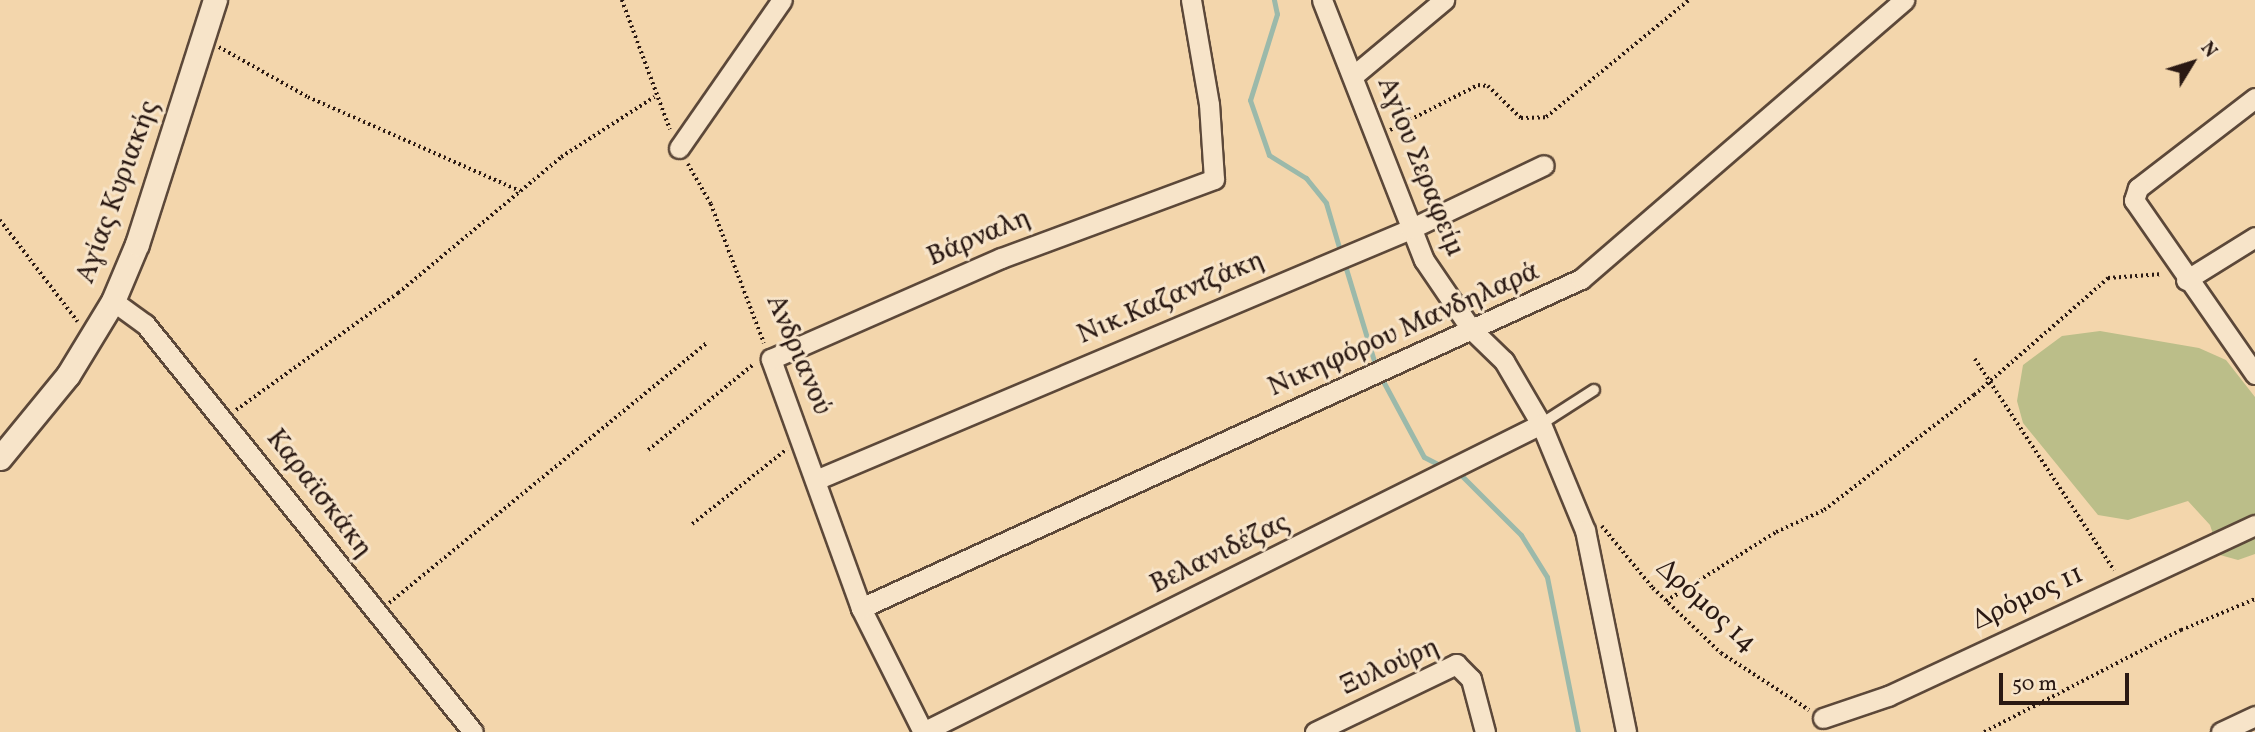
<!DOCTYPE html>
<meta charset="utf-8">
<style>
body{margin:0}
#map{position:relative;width:2255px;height:732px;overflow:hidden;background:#f3d6ac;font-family:Vollkorn,serif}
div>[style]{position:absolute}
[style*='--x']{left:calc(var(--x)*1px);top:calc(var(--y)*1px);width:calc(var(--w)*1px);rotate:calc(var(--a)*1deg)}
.green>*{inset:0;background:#bbbe89}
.stream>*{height:5px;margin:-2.5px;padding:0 2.5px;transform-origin:2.5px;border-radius:2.5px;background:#9bb9aa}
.path>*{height:3.5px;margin-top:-1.75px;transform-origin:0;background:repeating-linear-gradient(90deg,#2a1913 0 2px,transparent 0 5.5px)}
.roads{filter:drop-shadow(2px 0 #5c4839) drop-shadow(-2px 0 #5c4839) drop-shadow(0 2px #5c4839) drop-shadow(0 -2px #5c4839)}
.service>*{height:10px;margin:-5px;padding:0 5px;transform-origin:5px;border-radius:5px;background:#f7e4c9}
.minor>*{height:19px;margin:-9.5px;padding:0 9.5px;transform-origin:9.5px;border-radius:9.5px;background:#f7e4c9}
.tertiary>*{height:23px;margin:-11.5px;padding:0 11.5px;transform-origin:11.5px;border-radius:11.5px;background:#f7e4c9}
span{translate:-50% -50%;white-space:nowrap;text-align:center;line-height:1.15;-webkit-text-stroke:6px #f7e4c9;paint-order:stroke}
.street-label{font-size:28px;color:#2a1913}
.north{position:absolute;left:2157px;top:28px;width:70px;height:70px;-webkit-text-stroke:5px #f7e4c9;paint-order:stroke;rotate:52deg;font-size:19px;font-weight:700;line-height:28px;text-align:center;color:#2a1913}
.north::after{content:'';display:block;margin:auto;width:24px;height:32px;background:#2a1913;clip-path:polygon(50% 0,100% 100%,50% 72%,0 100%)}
.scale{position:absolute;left:1999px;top:673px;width:130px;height:32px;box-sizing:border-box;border:4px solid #2a1913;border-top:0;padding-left:9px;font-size:21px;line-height:24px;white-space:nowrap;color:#2a1913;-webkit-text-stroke:5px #f7e4c9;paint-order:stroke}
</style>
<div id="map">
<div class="green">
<i style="clip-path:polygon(2100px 331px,2199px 348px,2226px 360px,2255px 397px,2255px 554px,2238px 560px,2220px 555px,2210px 525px,2188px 501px,2128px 520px,2098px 515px,2023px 423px,2017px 401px,2023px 365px,2062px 336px)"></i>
</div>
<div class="stream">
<i style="--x:1274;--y:0;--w:14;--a:78"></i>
<i style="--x:1277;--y:14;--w:90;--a:107.4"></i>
<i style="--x:1250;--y:100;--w:58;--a:70.9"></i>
<i style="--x:1269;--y:155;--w:44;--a:31.9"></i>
<i style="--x:1306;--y:178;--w:32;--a:51"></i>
<i style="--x:1326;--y:203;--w:53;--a:73.6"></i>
<i style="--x:1344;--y:262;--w:107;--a:73.1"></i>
<i style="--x:1383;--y:381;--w:86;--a:61.7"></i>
<i style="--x:1424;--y:457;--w:22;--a:27"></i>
<i style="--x:1461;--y:475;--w:85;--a:45"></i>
<i style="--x:1521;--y:535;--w:49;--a:58.2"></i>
<i style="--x:1547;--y:577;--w:158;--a:78.7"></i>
</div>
<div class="path">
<i style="--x:622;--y:0;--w:138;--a:69.6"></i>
<i style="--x:219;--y:47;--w:102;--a:29.3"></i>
<i style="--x:308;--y:97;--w:232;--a:23.9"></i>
<i style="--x:1390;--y:130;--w:99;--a:-27.1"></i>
<i style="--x:1478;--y:85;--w:10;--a:6"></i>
<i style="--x:1488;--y:86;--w:46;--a:44.1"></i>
<i style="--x:1521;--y:118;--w:25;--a:-2"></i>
<i style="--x:1546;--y:117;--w:185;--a:-39.3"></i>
<i style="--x:688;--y:164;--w:46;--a:60.1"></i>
<i style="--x:711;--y:204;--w:149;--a:69.1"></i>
<i style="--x:0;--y:220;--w:128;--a:52.6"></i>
<i style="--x:1975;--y:359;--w:253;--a:56.6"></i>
<i style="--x:236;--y:410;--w:200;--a:-35.8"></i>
<i style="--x:398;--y:293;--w:212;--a:-39.8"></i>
<i style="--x:561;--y:157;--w:111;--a:-32.8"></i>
<i style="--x:648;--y:450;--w:136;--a:-39.1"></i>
<i style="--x:692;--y:524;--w:121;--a:-38.3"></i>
<i style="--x:1602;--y:526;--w:80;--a:50.6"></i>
<i style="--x:1653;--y:588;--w:94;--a:43.7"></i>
<i style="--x:1721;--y:653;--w:105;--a:32.9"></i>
<i style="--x:1666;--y:601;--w:130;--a:-32.1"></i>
<i style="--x:1776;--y:532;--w:53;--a:-24.6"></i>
<i style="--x:1824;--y:510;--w:189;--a:-37.5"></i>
<i style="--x:1974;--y:395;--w:178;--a:-41.1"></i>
<i style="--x:2108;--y:278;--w:55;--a:-4.2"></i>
<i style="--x:389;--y:603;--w:411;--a:-39.3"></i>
<i style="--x:1984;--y:732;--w:222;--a:-27.4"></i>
<i style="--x:2181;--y:630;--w:80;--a:-22.7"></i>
</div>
<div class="roads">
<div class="service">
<i style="--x:1541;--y:424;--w:63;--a:-32.7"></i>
</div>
<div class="minor">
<i style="--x:1322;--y:0;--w:279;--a:68.6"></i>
<i style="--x:1424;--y:260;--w:83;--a:55.7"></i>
<i style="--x:1471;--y:329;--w:46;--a:44.1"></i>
<i style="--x:1504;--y:361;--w:73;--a:59.6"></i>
<i style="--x:1541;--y:424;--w:115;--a:67.5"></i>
<i style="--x:1585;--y:530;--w:206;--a:78.5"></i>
<i style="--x:1353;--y:76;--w:119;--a:-39.9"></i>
<i style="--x:2255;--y:98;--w:148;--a:142.4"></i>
<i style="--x:2138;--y:188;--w:13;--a:108"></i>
<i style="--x:2134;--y:200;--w:212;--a:55.2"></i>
<i style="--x:679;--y:148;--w:180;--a:-55.2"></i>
<i style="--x:2186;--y:280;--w:81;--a:-31.9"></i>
<i style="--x:113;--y:301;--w:39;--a:36"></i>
<i style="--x:145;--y:324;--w:523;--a:51.2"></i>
<i style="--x:818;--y:479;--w:643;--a:-22.89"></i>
<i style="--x:1410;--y:229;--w:148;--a:-25.5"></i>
<i style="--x:861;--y:608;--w:792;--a:-24.56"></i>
<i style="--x:1581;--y:279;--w:427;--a:-40.8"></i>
<i style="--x:1823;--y:718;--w:69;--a:-18.7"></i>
<i style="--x:1888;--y:696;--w:405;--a:-25"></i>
<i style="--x:923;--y:732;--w:139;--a:-116.6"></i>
<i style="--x:861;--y:608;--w:265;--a:-109.9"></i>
<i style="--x:771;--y:359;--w:251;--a:-23.7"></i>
<i style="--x:1001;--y:258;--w:227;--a:-20.3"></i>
<i style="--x:1214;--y:179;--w:75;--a:-93.8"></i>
<i style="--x:1209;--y:104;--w:106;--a:-99.8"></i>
<i style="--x:923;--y:732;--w:690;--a:-26.49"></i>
<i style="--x:1315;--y:732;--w:157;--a:-25.7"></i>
<i style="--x:1456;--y:664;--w:21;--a:45"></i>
<i style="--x:1471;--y:679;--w:55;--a:75.2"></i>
<i style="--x:2221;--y:732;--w:38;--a:-25"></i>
</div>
<div class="tertiary">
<i style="--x:0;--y:458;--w:107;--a:-50.7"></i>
<i style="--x:68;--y:375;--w:87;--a:-58.7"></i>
<i style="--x:113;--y:301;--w:62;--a:-67.2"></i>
<i style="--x:137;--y:244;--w:256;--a:-72.3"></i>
</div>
</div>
<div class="street-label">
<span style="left:1420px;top:167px;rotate:68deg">Αγίου Σεραφείμ</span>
<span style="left:118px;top:192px;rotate:-70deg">Αγίας Κυριακής</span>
<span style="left:979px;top:238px;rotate:-23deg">Βάρναλη</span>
<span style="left:1171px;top:298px;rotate:-23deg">Νικ.Καζαντζάκη</span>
<span style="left:1404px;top:330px;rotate:-24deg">Νικηφόρου Μανδηλαρά</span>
<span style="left:798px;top:355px;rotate:67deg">Ανδριανού</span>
<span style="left:319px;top:494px;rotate:52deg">Καραϊσκάκη</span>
<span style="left:1220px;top:554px;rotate:-26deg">Βελανιδέζας</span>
<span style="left:2028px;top:598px;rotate:-25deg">Δρόμος 11</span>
<span style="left:1706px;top:606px;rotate:42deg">Δρόμος 14</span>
<span style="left:1390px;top:667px;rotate:-24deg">Ξυλούρη</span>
</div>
<div class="north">N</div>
<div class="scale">50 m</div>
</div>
